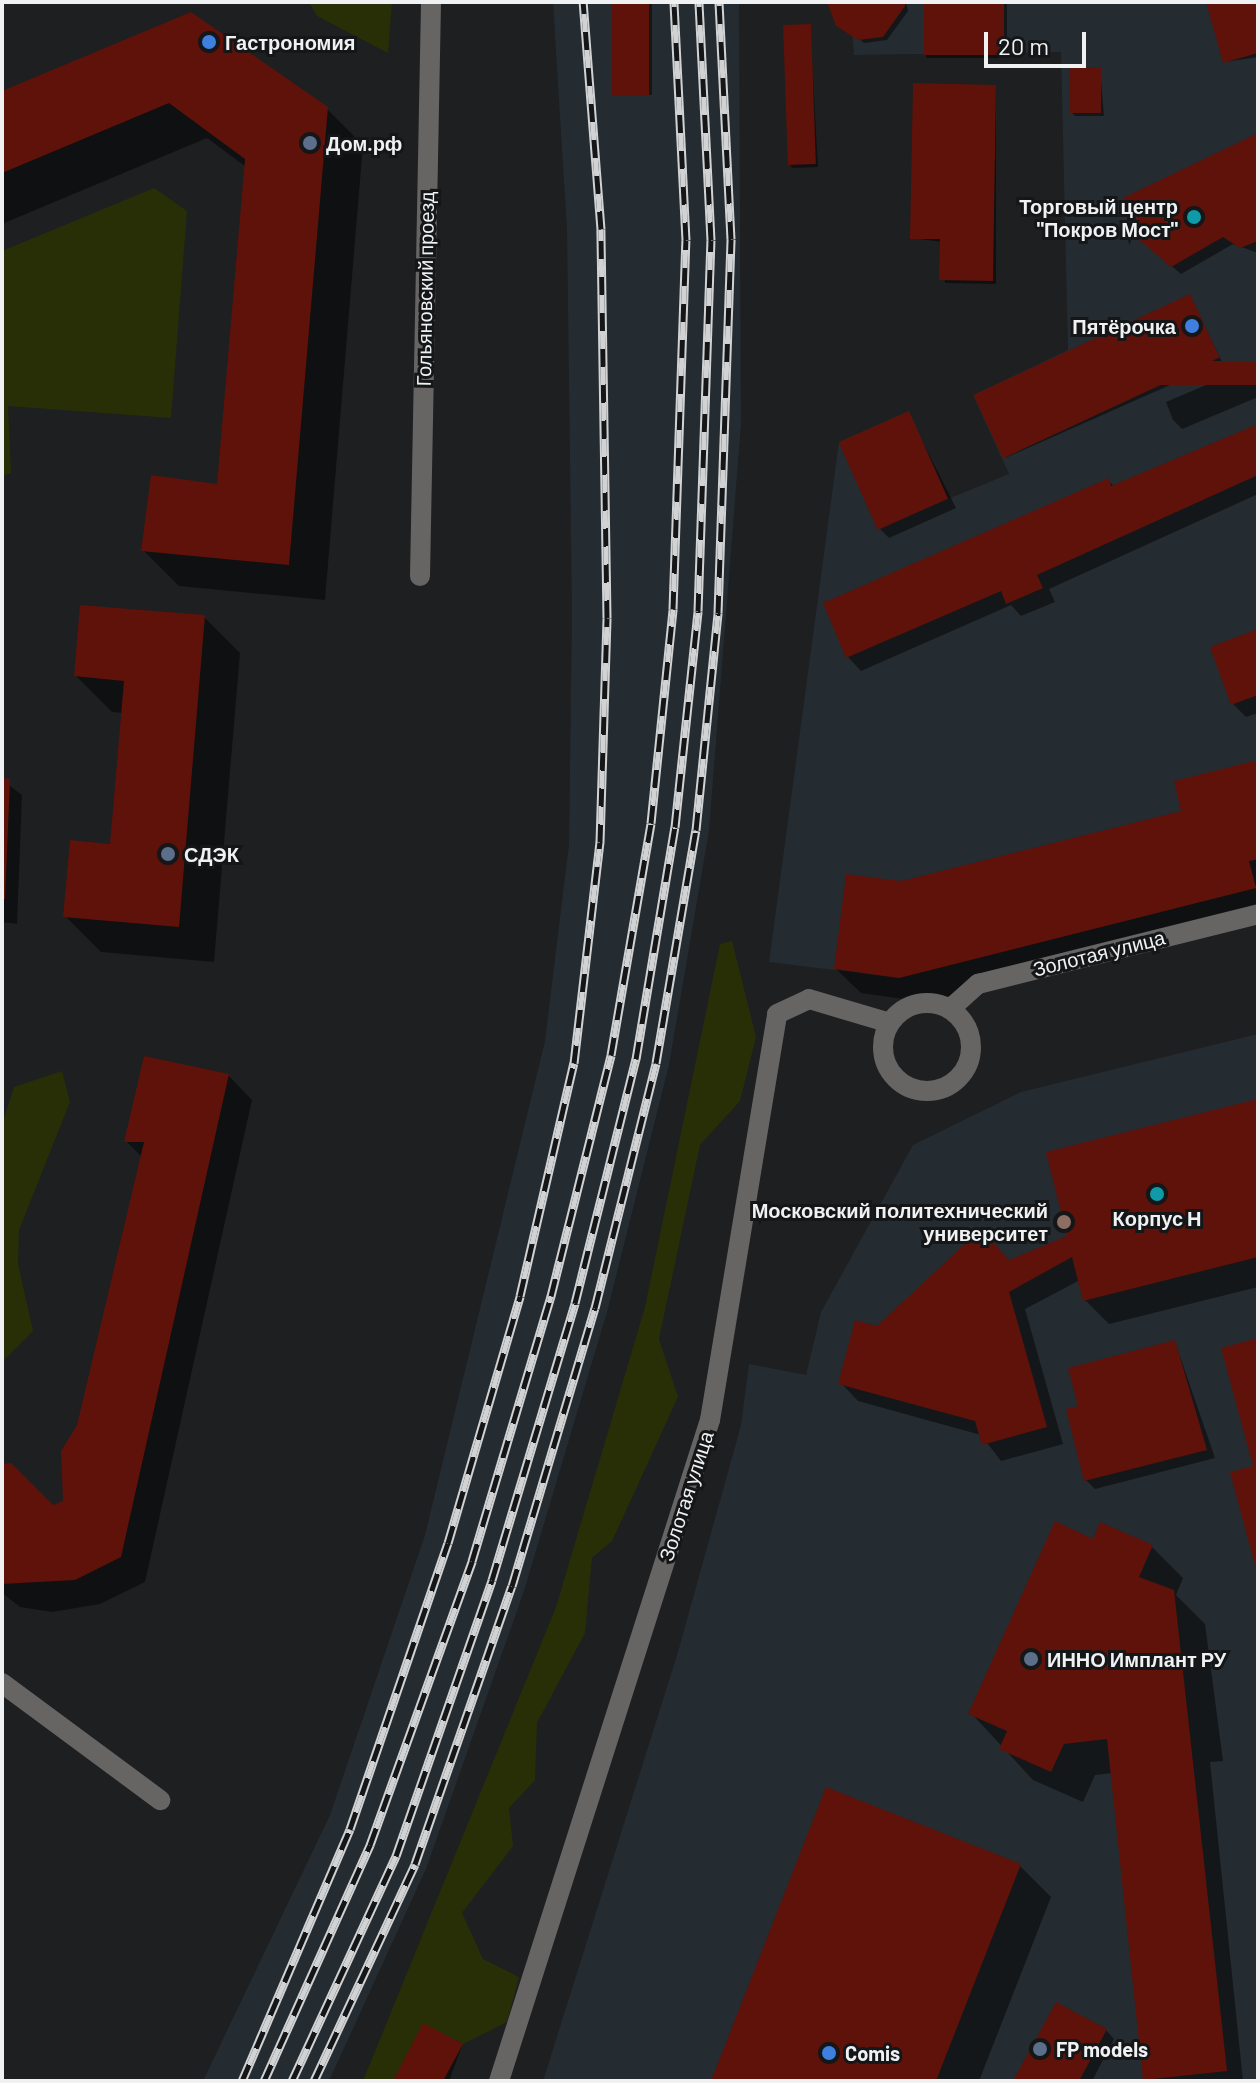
<!DOCTYPE html>
<meta charset="utf-8">
<style>
body{margin:0}
#map{position:relative;width:1260px;height:2083px;overflow:hidden;background:#1d1f21;font-family:Barlow,sans-serif}
div>[style]{position:absolute}
[style*='--x']{left:calc(var(--x)*1px);top:calc(var(--y)*1px);width:calc(var(--w)*1px);rotate:calc(var(--a)*1deg)}
.built>*{inset:0;background:#242b31}
.green>*{inset:0;background:#282f07}
.shadow>*{inset:0;background:#0007;transform-origin:0 0}
.building>*{inset:0;background:#5e120a;transform-origin:0 0}
.street>*{height:20px;margin:-10px;padding:0 10px;transform-origin:10px;border-radius:10px;background:#676564}
.street>.ring{margin:-10px;padding:0;box-sizing:content-box;background:none;border:20px solid #676564;border-radius:50%}
.rail>*{height:9px;margin-top:-4.5px;transform-origin:0;background:repeating-linear-gradient(90deg,#141618 0 18px,#d0d2d3 0 36px);box-sizing:border-box;border-block:2px solid #d0d2d3}
.dots>*{width:22px;height:22px;translate:-50% -50%;box-sizing:border-box;border:4px solid #141618;border-radius:50%}
span{translate:-50% -50%;white-space:nowrap;text-align:center;line-height:1.15;-webkit-text-stroke:6px #141618;paint-order:stroke}
.poi-label{font-size:20px;color:#eff1f2;font-weight:700}
.left{translate:0 -50%;text-align:left}
.right{translate:-100% -50%;text-align:right}
.street-label{font-size:20px;color:#eff1f2}
.frame{position:absolute;inset:0;border:4px solid #eff1f2;pointer-events:none}
.scale{position:absolute;left:984px;top:32px;width:102px;height:36px;box-sizing:border-box;border:4px solid #eff1f2;border-top:0;padding-left:10px;font-size:24px;line-height:28px;white-space:nowrap;color:#eff1f2;-webkit-text-stroke:6px #141618;paint-order:stroke}
</style>
<div id="map">
<div class="built">
<i style="clip-path:polygon(553px 2px,739px 2px,741px 424px,709px 831px,669px 1065px,607px 1312px,524px 1591px,426px 1869px,329px 2081px,203px 2081px,330px 1815px,425px 1535px,545px 1041px,569px 844px,572px 613px,567px 230px)"></i>
<i style="clip-path:polygon(850px 2px,1258px 2px,1258px 859px,1249px 862px,1256px 888px,899px 978px,769px 962px,839px 442px,909px 411px,948px 499px,1009px 474px,973px 395px,1068px 350px,1061px 52px,854px 55px)"></i>
<i style="clip-path:polygon(1258px 1034px,1258px 2081px,543px 2081px,678px 1652px,741px 1425px,749px 1364px,806px 1375px,821px 1312px,913px 1145px,1021px 1092px)"></i>
</div>
<div class="green">
<i style="clip-path:polygon(309px 2px,392px 2px,388px 53px,317px 16px)"></i>
<i style="clip-path:polygon(154px 188px,187px 211px,171px 418px,8px 406px,11px 473px,2px 476px,2px 251px)"></i>
<i style="clip-path:polygon(732px 941px,756px 1037px,740px 1101px,700px 1145px,659px 1339px,678px 1397px,612px 1541px,592px 1558px,585px 1633px,537px 1723px,535px 1780px,509px 1808px,513px 1846px,462px 1913px,483px 1959px,519px 1977px,507px 2022px,463px 2044px,423px 2024px,393px 2081px,363px 2081px,556px 1607px,645px 1307px,720px 944px)"></i>
<i style="clip-path:polygon(62px 1071px,70px 1102px,19px 1230px,18px 1264px,33px 1331px,2px 1362px,2px 1124px,14px 1087px)"></i>
</div>
<div class="shadow">
<i style="left:614px;top:2px;width:38px;height:93px"></i>
<i style="clip-path:polygon(831px 2px,906px 2px,908px 11px,887px 40px,864px 43px,832px 14px)"></i>
<i style="left:926px;top:2px;width:81px;height:56px"></i>
<i style="clip-path:polygon(1208px 2px,1258px 2px,1258px 57px,1225px 62px)"></i>
<i style="clip-path:polygon(810px 26px,818px 167px,793px 168px,789px 164px)"></i>
<i style="clip-path:polygon(1100px 69px,1104px 116px,1075px 116px,1071px 112px)"></i>
<i style="clip-path:polygon(996px 87px,996px 284px,945px 283px,942px 242px,912px 238px)"></i>
<i style="clip-path:polygon(2px 93px,326px 108px,363px 145px,325px 600px,179px 586px,143px 550px,219px 486px,246px 167px,207px 138px,2px 224px)"></i>
<i style="clip-path:polygon(1258px 135px,1258px 253px,1233px 244px,1181px 274px,1147px 245px)"></i>
<i style="clip-path:polygon(1190px 297px,1222px 362px,1005px 458px)"></i>
<i style="clip-path:polygon(1258px 363px,1258px 397px,1182px 429px,1173px 420px,1166px 402px)"></i>
<i style="clip-path:polygon(908px 413px,956px 508px,889px 538px,880px 529px)"></i>
<i style="clip-path:polygon(1258px 426px,1258px 494px,1049px 589px,1055px 602px,1021px 616px,1011px 605px,861px 671px,848px 657px,1108px 481px,1114px 486px)"></i>
<i style="clip-path:polygon(204px 617px,240px 653px,214px 962px,101px 952px,65px 916px,112px 846px,123px 713px,112px 712px,76px 676px)"></i>
<i style="clip-path:polygon(1258px 631px,1258px 713px,1246px 717px,1233px 704px)"></i>
<i style="clip-path:polygon(1258px 762px,1258px 918px,925px 1002px,861px 993px,836px 969px,901px 883px,1183px 813px)"></i>
<i style="clip-path:polygon(2px 780px,22px 795px,17px 924px,2px 922px)"></i>
<i style="clip-path:polygon(228px 1075px,252px 1100px,145px 1582px,100px 1604px,52px 1612px,20px 1607px,2px 1593px,2px 1466px,53px 1508px,65px 1502px,142px 1157px,126px 1141px)"></i>
<i style="clip-path:polygon(1258px 1101px,1258px 1287px,1109px 1324px,1085px 1300px,1080px 1280px,1025px 1309px,1063px 1444px,1001px 1461px,981px 1435px,858px 1401px,841px 1383px,877px 1328px,1069px 1238px)"></i>
<i style="clip-path:polygon(1175px 1342px,1215px 1458px,1095px 1489px,1086px 1480px,1081px 1407px)"></i>
<i style="clip-path:polygon(1094px 1541px,1152px 1547px,1183px 1578px,1176px 1595px,1205px 1624px,1223px 1761px,1210px 1762px,1243px 2081px,1145px 2079px,1113px 1773px,1095px 1775px,1083px 1802px,1033px 1780px,971px 1713px)"></i>
<i style="clip-path:polygon(1020px 1866px,1051px 1897px,979px 2081px,713px 2081px)"></i>
<i style="clip-path:polygon(1106px 2030px,1114px 2039px,1092px 2081px,1016px 2081px)"></i>
<i style="clip-path:polygon(462px 2046px,449px 2081px,395px 2081px)"></i>
</div>
<div class="building">
<i style="left:612px;top:2px;width:37px;height:94px"></i>
<i style="clip-path:polygon(827px 2px,905px 2px,905px 6px,883px 37px,858px 40px,836px 26px)"></i>
<i style="left:924px;top:2px;width:80px;height:53px"></i>
<i style="clip-path:polygon(1206px 2px,1258px 2px,1258px 53px,1223px 63px)"></i>
<i style="clip-path:polygon(191px 12px,328px 107px,289px 565px,141px 551px,151px 475px,217px 484px,245px 159px,169px 103px,2px 173px,2px 91px)"></i>
<i style="left:811px;top:24px;width:140px;height:28px;rotate:88deg"></i>
<i style="left:1069px;top:67px;width:32px;height:46px"></i>
<i style="clip-path:polygon(913px 83px,996px 85px,993px 281px,939px 280px,940px 239px,910px 239px)"></i>
<i style="clip-path:polygon(1258px 133px,1258px 241px,1240px 248px,1223px 237px,1171px 267px,1136px 237px,1123px 198px)"></i>
<i style="left:1190px;top:294px;width:70px;height:239px;rotate:65deg"></i>
<i style="left:1258px;top:361px;width:24px;height:103px;rotate:90deg"></i>
<i style="left:909px;top:411px;width:96px;height:77px;rotate:66deg"></i>
<i style="clip-path:polygon(1258px 424px,1258px 475px,1037px 575px,1043px 588px,1006px 604px,1001px 591px,846px 658px,823px 603px,1109px 478px,1111px 486px)"></i>
<i style="clip-path:polygon(80px 605px,205px 615px,179px 927px,63px 917px,70px 840px,110px 844px,124px 681px,74px 676px)"></i>
<i style="clip-path:polygon(1258px 629px,1258px 695px,1231px 705px,1210px 647px)"></i>
<i style="clip-path:polygon(1258px 760px,1258px 859px,1249px 861px,1256px 888px,899px 978px,834px 969px,846px 874px,901px 881px,1181px 811px,1174px 781px)"></i>
<i style="clip-path:polygon(2px 778px,10px 779px,5px 899px,2px 899px)"></i>
<i style="clip-path:polygon(144px 1056px,229px 1074px,121px 1557px,75px 1580px,2px 1584px,2px 1464px,11px 1463px,53px 1505px,63px 1501px,61px 1451px,77px 1425px,144px 1142px,124px 1142px)"></i>
<i style="clip-path:polygon(1258px 1099px,1258px 1257px,1083px 1301px,1072px 1257px,1009px 1292px,1047px 1427px,982px 1445px,975px 1421px,838px 1384px,855px 1320px,877px 1326px,981px 1229px,1009px 1260px,1067px 1236px,1046px 1152px)"></i>
<i style="clip-path:polygon(1258px 1338px,1258px 1573px,1257px 1573px,1230px 1472px,1253px 1466px,1221px 1348px)"></i>
<i style="clip-path:polygon(1175px 1340px,1207px 1450px,1084px 1481px,1066px 1409px,1078px 1406px,1068px 1368px)"></i>
<i style="clip-path:polygon(1055px 1521px,1093px 1539px,1100px 1522px,1153px 1545px,1139px 1577px,1174px 1590px,1227px 2071px,1143px 2080px,1107px 1739px,1064px 1744px,1051px 1772px,999px 1749px,1007px 1731px,968px 1714px)"></i>
<i style="clip-path:polygon(826px 1787px,1021px 1864px,936px 2081px,711px 2081px)"></i>
<i style="clip-path:polygon(1056px 2002px,1107px 2029px,1079px 2081px,1013px 2081px)"></i>
<i style="clip-path:polygon(423px 2023px,463px 2044px,443px 2081px,393px 2081px)"></i>
</div>
<div class="street">
<i style="--x:420;--y:576;--w:574;--a:-88.9"></i>
<i class="ring" style="left:883px;top:1003px;width:68px;height:68px"></i>
<i style="--x:950;--y:1009;--w:38;--a:-42"></i>
<i style="--x:978;--y:984;--w:289;--a:-14"></i>
<i style="--x:2;--y:1683;--w:197;--a:36.5"></i>
<i style="--x:499;--y:2081;--w:694;--a:-72.3"></i>
<i style="--x:710;--y:1420;--w:411;--a:-80.6"></i>
<i style="--x:777;--y:1014;--w:35;--a:-25"></i>
<i style="--x:809;--y:999;--w:84;--a:16.5"></i>
</div>
<div class="rail">
<i style="--x:242;--y:2081;--w:274;--a:-66.8"></i>
<i style="--x:350;--y:1829;--w:302;--a:-71.1"></i>
<i style="--x:448;--y:1543;--w:257;--a:-73.7"></i>
<i style="--x:520;--y:1296;--w:239;--a:-77"></i>
<i style="--x:574;--y:1063;--w:223;--a:-83.3"></i>
<i style="--x:600;--y:842;--w:224;--a:-88.2"></i>
<i style="--x:607;--y:618;--w:389;--a:-90.9"></i>
<i style="--x:601;--y:229;--w:228;--a:-94.5"></i>
<i style="--x:264;--y:2081;--w:259;--a:-65.8"></i>
<i style="--x:370;--y:1845;--w:302;--a:-70.2"></i>
<i style="--x:472;--y:1561;--w:277;--a:-73.4"></i>
<i style="--x:551;--y:1296;--w:248;--a:-76"></i>
<i style="--x:611;--y:1055;--w:235;--a:-80.2"></i>
<i style="--x:651;--y:823;--w:215;--a:-84.1"></i>
<i style="--x:673;--y:609;--w:369;--a:-88"></i>
<i style="--x:686;--y:240;--w:238;--a:-92.9"></i>
<i style="--x:292;--y:2081;--w:248;--a:-65.2"></i>
<i style="--x:396;--y:1856;--w:292;--a:-70.8"></i>
<i style="--x:492;--y:1580;--w:289;--a:-73.3"></i>
<i style="--x:575;--y:1303;--w:252;--a:-76"></i>
<i style="--x:636;--y:1059;--w:235;--a:-80.5"></i>
<i style="--x:675;--y:827;--w:217;--a:-83.9"></i>
<i style="--x:698;--y:611;--w:371;--a:-88"></i>
<i style="--x:711;--y:240;--w:238;--a:-92.9"></i>
<i style="--x:314;--y:2081;--w:239;--a:-65"></i>
<i style="--x:415;--y:1864;--w:294;--a:-70.8"></i>
<i style="--x:512;--y:1586;--w:290;--a:-73.4"></i>
<i style="--x:595;--y:1308;--w:252;--a:-76"></i>
<i style="--x:656;--y:1063;--w:236;--a:-80.3"></i>
<i style="--x:696;--y:830;--w:218;--a:-84.2"></i>
<i style="--x:718;--y:613;--w:374;--a:-88"></i>
<i style="--x:731;--y:239;--w:237;--a:-92.9"></i>
</div>
<div class="dots">
<i style="left:209px;top:42px;background:#3f7fe0"></i>
<i style="left:310px;top:143px;background:#5c6f8a"></i>
<i style="left:1194px;top:217px;background:#0f9aa8"></i>
<i style="left:1192px;top:326px;background:#3f7fe0"></i>
<i style="left:168px;top:854px;background:#5c6f8a"></i>
<i style="left:1157px;top:1194px;background:#0f9aa8"></i>
<i style="left:1064px;top:1222px;background:#8d6e63"></i>
<i style="left:1031px;top:1659px;background:#5c6f8a"></i>
<i style="left:1040px;top:2049px;background:#5c6f8a"></i>
<i style="left:829px;top:2053px;background:#3f7fe0"></i>
</div>
<div class="poi-label">
<span class="left" style="left:225px;top:42px">Гастрономия</span>
<span class="left" style="left:326px;top:143px">Дом.рф</span>
<span class="right" style="left:1178px;top:218px">Торговый центр<br>"Покров Мост"</span>
<span class="right" style="left:1176px;top:326px">Пятёрочка</span>
<span class="left" style="left:184px;top:854px">СДЭК</span>
<span class="right" style="left:1048px;top:1222px">Московский политехнический<br>университет</span>
<span style="left:1157px;top:1218px">Корпус Н</span>
<span class="left" style="left:1047px;top:1659px">ИННО Имплант РУ</span>
<span class="left" style="left:1056px;top:2049px">FP models</span>
<span class="left" style="left:845px;top:2053px">Comis</span>
</div>
<div class="street-label">
<span style="left:425px;top:289px;rotate:-89deg">Гольяновский проезд</span>
<span style="left:1099px;top:953px;rotate:-14deg">Золотая улица</span>
<span style="left:686px;top:1496px;rotate:-72deg">Золотая улица</span>
</div>
<div class="frame"></div>
<div class="scale">20 m</div>
</div>
